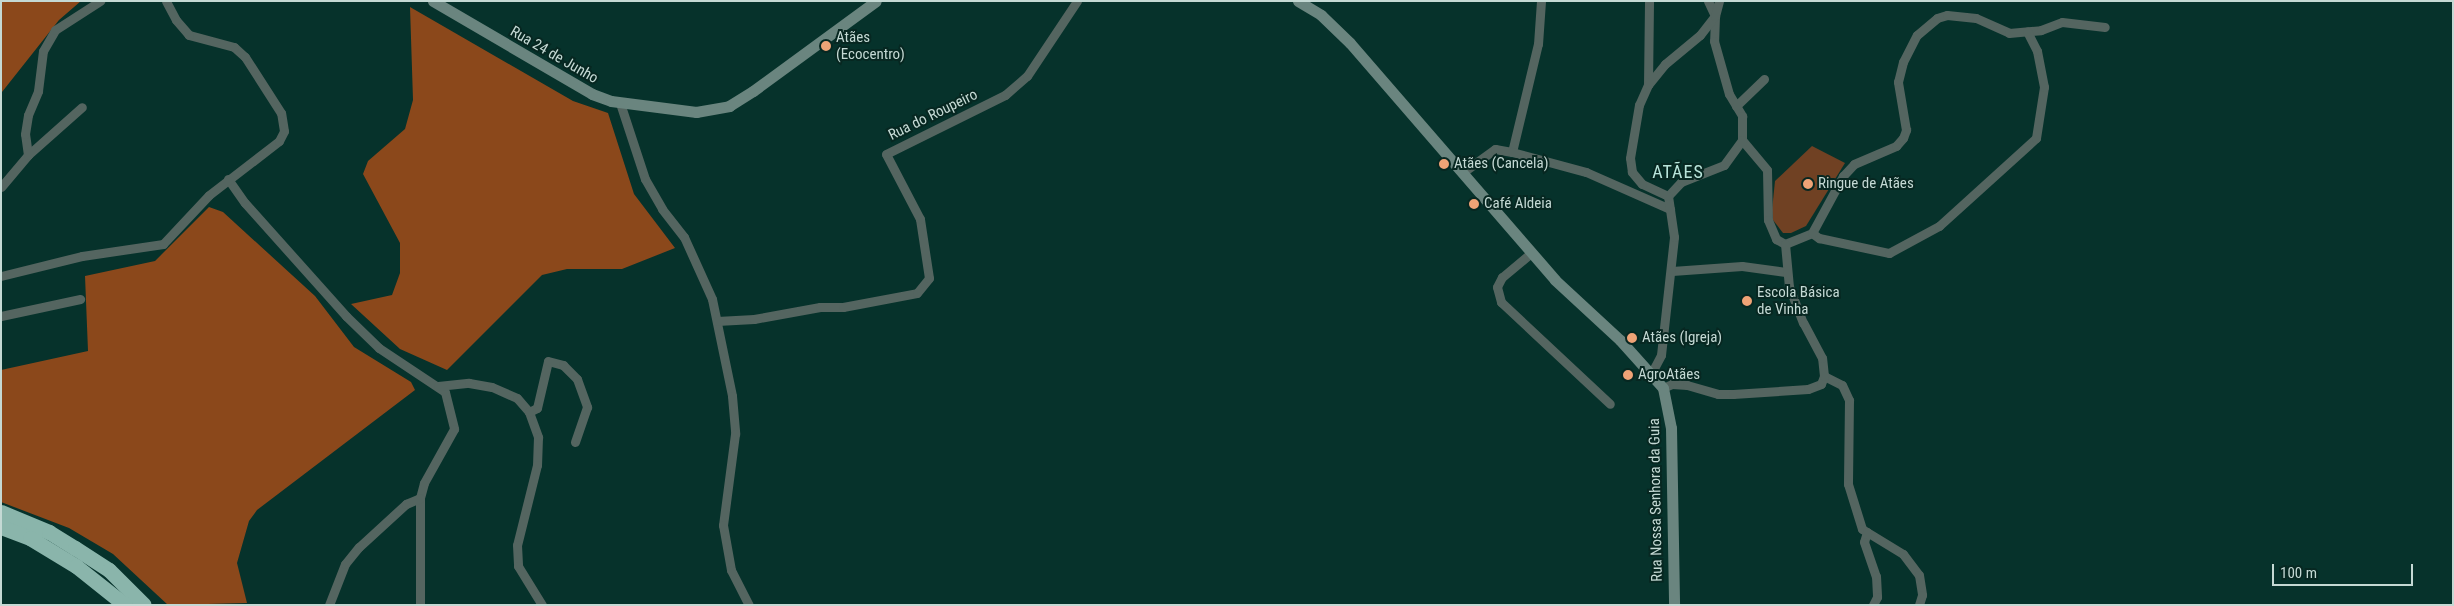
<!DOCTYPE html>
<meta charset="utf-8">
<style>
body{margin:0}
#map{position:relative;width:2454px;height:606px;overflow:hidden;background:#06322b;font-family:"Roboto Condensed",sans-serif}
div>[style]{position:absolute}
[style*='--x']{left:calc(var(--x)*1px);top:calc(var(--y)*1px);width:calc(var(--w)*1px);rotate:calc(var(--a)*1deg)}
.green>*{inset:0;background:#704123}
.forest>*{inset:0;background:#8b481b}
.street>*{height:9px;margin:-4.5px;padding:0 4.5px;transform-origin:4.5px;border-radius:4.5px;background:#546560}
.secondary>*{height:11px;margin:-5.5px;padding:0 5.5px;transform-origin:5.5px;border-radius:5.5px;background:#6a857f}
.highway>*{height:15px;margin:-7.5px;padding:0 7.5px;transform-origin:7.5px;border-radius:7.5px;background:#8ab5ab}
.dots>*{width:14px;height:14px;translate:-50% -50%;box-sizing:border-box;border:2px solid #072721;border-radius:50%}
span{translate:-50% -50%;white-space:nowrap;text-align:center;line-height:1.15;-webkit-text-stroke:4px #072721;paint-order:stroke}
.poi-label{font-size:15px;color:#c4d9d4}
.left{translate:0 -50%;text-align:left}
.street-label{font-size:15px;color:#c4d9d4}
.quarter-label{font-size:18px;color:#b8e4da;letter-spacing:1px}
.frame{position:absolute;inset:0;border:2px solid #c4d9d4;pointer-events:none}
.scale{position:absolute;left:2272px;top:564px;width:141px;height:22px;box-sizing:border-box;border:2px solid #c4d9d4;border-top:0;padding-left:6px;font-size:15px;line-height:18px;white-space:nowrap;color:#c4d9d4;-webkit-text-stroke:4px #072721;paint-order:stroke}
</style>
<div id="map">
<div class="green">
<i style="clip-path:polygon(1812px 146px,1845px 163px,1806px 226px,1791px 233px,1783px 233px,1773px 220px,1772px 210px,1775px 181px)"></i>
</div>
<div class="forest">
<i style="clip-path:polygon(1px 1px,81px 1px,59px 20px,2px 92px)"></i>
<i style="clip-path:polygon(410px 7px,573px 101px,608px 113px,634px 194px,675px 248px,622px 269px,567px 269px,542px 275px,447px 370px,400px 349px,351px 304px,392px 295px,400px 273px,400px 243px,363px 174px,368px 161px,405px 129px,413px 100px)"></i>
<i style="clip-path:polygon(209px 207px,223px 212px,315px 296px,354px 347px,411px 382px,415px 390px,257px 510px,249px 521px,237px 563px,247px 603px,168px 605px,113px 554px,69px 528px,1px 502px,1px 370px,88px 351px,85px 276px,155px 261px)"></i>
</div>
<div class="street">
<i style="--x:1708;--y:1;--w:17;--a:65"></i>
<i style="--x:1715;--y:16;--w:25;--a:92"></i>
<i style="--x:1714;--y:41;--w:55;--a:74.2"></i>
<i style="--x:1729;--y:94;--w:26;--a:59"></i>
<i style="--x:1742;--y:116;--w:24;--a:90"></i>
<i style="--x:1742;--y:140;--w:39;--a:50"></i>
<i style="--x:1767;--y:170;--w:50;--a:88.9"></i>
<i style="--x:1768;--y:220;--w:21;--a:67"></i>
<i style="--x:1776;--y:239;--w:10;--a:29"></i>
<i style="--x:1785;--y:244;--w:29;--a:-22"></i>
<i style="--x:1812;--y:233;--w:65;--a:-61.5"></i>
<i style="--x:1843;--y:176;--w:16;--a:-47"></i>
<i style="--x:1854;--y:164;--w:46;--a:-23.2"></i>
<i style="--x:1896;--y:146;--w:11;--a:-49"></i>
<i style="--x:1903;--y:138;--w:9;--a:-69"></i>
<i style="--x:1906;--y:130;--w:49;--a:-99.5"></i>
<i style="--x:1898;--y:82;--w:21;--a:-76"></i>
<i style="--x:1903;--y:62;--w:30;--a:-63"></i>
<i style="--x:1917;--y:35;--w:26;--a:-40"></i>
<i style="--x:1937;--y:18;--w:10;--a:-17"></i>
<i style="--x:1947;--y:15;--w:29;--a:6"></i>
<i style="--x:1976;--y:18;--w:36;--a:24"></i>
<i style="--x:2009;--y:33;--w:32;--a:-5"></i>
<i style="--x:2041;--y:30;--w:22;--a:-21"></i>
<i style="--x:2062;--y:22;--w:43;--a:6.6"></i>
<i style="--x:1648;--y:85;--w:84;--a:-89.3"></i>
<i style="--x:620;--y:103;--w:80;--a:71.8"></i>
<i style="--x:645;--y:179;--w:34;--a:60"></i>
<i style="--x:662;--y:209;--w:36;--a:52"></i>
<i style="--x:684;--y:237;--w:68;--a:65.7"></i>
<i style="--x:712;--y:299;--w:99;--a:78.3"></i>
<i style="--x:732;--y:396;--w:38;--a:85"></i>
<i style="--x:735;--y:434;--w:92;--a:97.5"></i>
<i style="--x:723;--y:525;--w:46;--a:79.9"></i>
<i style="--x:731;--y:570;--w:39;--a:63"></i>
<i style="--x:1736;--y:106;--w:39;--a:-44"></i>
<i style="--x:1512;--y:152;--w:111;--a:-76.5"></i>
<i style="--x:1538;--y:44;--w:43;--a:-86"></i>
<i style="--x:28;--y:155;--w:21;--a:-98"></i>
<i style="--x:25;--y:134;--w:19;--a:-81"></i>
<i style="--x:28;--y:115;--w:26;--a:-67"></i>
<i style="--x:38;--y:91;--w:40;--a:-82.9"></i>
<i style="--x:43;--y:51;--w:24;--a:-60"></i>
<i style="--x:55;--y:30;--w:54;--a:-32.8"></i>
<i style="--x:1462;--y:173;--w:41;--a:-36"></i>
<i style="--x:1495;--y:149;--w:17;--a:10"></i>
<i style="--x:1512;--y:152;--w:77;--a:15.1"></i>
<i style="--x:1586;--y:172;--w:92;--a:23.8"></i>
<i style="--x:228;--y:179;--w:29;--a:55"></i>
<i style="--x:245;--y:203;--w:152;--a:48.2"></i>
<i style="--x:346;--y:316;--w:46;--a:44.1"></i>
<i style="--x:379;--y:348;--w:79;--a:33.7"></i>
<i style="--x:445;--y:392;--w:38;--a:76"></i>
<i style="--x:454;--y:429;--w:62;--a:119.1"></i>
<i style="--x:424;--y:483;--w:16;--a:105"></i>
<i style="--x:420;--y:498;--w:107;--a:90"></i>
<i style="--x:1;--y:187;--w:42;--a:-49.8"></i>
<i style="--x:28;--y:155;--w:72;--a:-41.6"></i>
<i style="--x:1668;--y:196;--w:19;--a:-47"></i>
<i style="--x:1681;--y:182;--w:46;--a:-21.6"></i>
<i style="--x:1724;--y:165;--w:31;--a:-54"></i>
<i style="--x:1812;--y:233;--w:9;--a:36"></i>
<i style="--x:1819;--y:238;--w:72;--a:12.1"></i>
<i style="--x:1889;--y:253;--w:57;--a:-28.4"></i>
<i style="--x:1939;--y:226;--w:131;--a:-42.2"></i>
<i style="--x:2036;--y:138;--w:52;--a:-81.1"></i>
<i style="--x:2044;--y:87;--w:37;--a:-101"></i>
<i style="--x:2037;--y:51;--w:22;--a:-117"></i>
<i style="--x:1531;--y:253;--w:38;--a:140"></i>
<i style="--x:1502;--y:277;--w:11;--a:117"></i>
<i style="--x:1497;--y:287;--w:16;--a:75"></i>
<i style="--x:1501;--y:302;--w:149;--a:43.1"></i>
<i style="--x:1672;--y:271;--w:70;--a:-4.1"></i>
<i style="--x:1742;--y:266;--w:44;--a:7.8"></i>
<i style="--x:1;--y:276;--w:83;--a:-13.9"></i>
<i style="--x:82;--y:256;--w:82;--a:-8.4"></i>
<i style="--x:163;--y:244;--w:67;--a:-46.8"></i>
<i style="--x:209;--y:195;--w:88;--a:-37.6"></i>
<i style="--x:279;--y:141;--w:11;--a:-63"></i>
<i style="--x:284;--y:131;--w:18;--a:-99"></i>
<i style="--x:281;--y:113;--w:67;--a:-122.7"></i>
<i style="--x:245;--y:57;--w:15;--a:-138"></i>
<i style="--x:234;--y:47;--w:47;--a:-165.1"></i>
<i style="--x:189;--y:35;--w:20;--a:-131"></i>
<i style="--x:176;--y:20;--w:21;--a:-118"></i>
<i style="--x:1;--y:316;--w:81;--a:-12.1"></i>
<i style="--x:717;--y:321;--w:37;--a:-3"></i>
<i style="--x:754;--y:319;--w:67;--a:-10.3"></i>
<i style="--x:820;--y:307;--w:23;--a:0"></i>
<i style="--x:843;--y:307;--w:75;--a:-10.7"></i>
<i style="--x:917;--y:293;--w:19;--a:-51"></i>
<i style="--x:929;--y:278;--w:60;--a:-98.7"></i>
<i style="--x:920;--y:219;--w:73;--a:-117.6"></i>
<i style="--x:886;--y:154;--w:133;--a:-26.4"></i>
<i style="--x:1005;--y:95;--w:29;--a:-41"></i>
<i style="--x:1027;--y:76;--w:90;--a:-56.3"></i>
<i style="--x:1651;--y:374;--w:21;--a:-62"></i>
<i style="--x:1661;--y:355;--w:119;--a:-83.7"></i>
<i style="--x:1674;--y:237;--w:41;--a:-98.3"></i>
<i style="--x:1668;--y:196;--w:29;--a:-155"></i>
<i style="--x:1642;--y:184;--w:16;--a:-130"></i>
<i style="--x:1632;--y:172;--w:14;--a:-98"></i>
<i style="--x:1630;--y:158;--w:54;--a:-80.4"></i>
<i style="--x:1639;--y:105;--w:22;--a:-66"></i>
<i style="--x:1648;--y:85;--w:27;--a:-51"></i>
<i style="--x:1665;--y:64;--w:45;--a:-39.6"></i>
<i style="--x:1700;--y:35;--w:24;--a:-52"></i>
<i style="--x:1715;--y:16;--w:16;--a:-75"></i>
<i style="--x:1824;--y:376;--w:20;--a:27"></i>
<i style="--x:1842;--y:385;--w:17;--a:65"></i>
<i style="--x:1849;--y:400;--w:84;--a:90.7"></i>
<i style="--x:1848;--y:484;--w:47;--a:72.7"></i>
<i style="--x:1862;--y:529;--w:48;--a:31.4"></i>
<i style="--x:1903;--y:554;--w:26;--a:53"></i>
<i style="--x:1919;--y:575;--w:20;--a:81"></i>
<i style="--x:1922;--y:595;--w:10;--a:107"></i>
<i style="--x:438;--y:386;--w:31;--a:-6"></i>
<i style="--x:469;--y:383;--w:23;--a:10"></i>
<i style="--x:492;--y:387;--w:27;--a:24"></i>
<i style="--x:517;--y:398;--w:18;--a:49"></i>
<i style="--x:529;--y:412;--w:27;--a:70"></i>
<i style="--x:538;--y:437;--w:28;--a:92"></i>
<i style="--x:537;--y:465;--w:82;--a:104"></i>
<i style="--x:517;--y:545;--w:21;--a:87"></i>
<i style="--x:518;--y:566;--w:46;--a:58.4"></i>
<i style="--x:1663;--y:388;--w:10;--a:-24"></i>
<i style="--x:1672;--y:384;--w:15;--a:4"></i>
<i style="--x:1687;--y:385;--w:32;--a:16"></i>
<i style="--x:1718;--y:394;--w:15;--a:0"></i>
<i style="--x:1733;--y:394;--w:75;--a:-3.8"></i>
<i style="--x:1808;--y:389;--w:14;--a:-21"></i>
<i style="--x:1821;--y:384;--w:9;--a:-69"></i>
<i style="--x:1824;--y:376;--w:18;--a:-96"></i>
<i style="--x:1822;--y:358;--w:40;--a:-118"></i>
<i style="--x:1803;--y:323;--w:39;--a:-111"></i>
<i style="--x:1789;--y:287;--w:43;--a:-95.3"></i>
<i style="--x:529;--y:412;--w:9;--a:-27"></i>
<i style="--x:537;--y:408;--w:48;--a:-76.8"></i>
<i style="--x:548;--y:361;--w:16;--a:15"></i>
<i style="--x:563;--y:365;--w:20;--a:45"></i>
<i style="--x:577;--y:379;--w:30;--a:70"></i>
<i style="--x:587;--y:407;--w:37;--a:109"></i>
<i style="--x:1867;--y:532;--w:10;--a:107"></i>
<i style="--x:1864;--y:542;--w:36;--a:71"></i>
<i style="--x:1876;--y:576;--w:21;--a:87"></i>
<i style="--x:1877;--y:597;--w:9;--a:117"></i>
<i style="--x:329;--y:605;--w:44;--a:-68.7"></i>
<i style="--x:345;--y:564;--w:22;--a:-51"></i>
<i style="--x:359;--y:547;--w:64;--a:-42.5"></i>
<i style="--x:406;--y:504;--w:15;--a:-23"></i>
</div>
<div class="secondary">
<i style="--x:433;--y:1;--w:184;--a:30.3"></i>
<i style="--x:592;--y:94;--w:20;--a:20"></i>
<i style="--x:611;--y:101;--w:86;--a:7.4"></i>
<i style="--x:696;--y:112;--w:34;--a:-10"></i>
<i style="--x:729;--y:106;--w:28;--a:-32"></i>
<i style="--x:753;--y:91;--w:152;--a:-36.2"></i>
<i style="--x:1298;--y:1;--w:27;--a:31"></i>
<i style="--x:1321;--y:15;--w:40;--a:44"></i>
<i style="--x:1350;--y:43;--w:313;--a:49.1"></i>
<i style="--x:1555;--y:280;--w:88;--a:42.7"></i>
<i style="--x:1620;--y:340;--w:64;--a:48.1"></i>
<i style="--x:1663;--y:388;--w:41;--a:78.7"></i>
<i style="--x:1671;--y:428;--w:177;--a:89"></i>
</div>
<div class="highway">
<i style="--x:1;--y:512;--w:52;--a:22.6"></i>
<i style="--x:49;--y:532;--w:31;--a:32"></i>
<i style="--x:75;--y:548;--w:40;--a:32.9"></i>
<i style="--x:109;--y:570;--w:49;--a:45"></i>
<i style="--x:1;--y:527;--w:31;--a:21"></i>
<i style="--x:30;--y:538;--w:54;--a:31.3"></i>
<i style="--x:76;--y:566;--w:63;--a:38.5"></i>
</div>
<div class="dots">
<i style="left:826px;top:46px;background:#efa376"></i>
<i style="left:1444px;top:164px;background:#efa376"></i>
<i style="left:1808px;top:184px;background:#efa376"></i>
<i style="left:1474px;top:204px;background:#efa376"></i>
<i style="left:1747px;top:301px;background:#efa376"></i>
<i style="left:1632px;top:338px;background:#efa376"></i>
<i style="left:1628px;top:375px;background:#efa376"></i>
</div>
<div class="poi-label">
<span class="left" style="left:836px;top:46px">Atães<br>(Ecocentro)</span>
<span class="left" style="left:1454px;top:164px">Atães (Cancela)</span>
<span class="left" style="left:1818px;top:184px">Ringue de Atães</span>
<span class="left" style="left:1484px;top:204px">Café Aldeia</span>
<span class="left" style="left:1757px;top:301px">Escola Básica<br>de Vinha</span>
<span class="left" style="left:1642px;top:338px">Atães (Igreja)</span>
<span class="left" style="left:1638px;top:375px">AgroAtães</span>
</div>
<div class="street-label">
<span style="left:554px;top:55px;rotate:30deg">Rua 24 de Junho</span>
<span style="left:933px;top:115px;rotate:-26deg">Rua do Roupeiro</span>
<span style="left:1656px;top:500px;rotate:-91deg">Rua Nossa Senhora da Guia</span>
</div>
<div class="quarter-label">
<span style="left:1678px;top:172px">ATÃES</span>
</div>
<div class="frame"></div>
<div class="scale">100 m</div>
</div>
